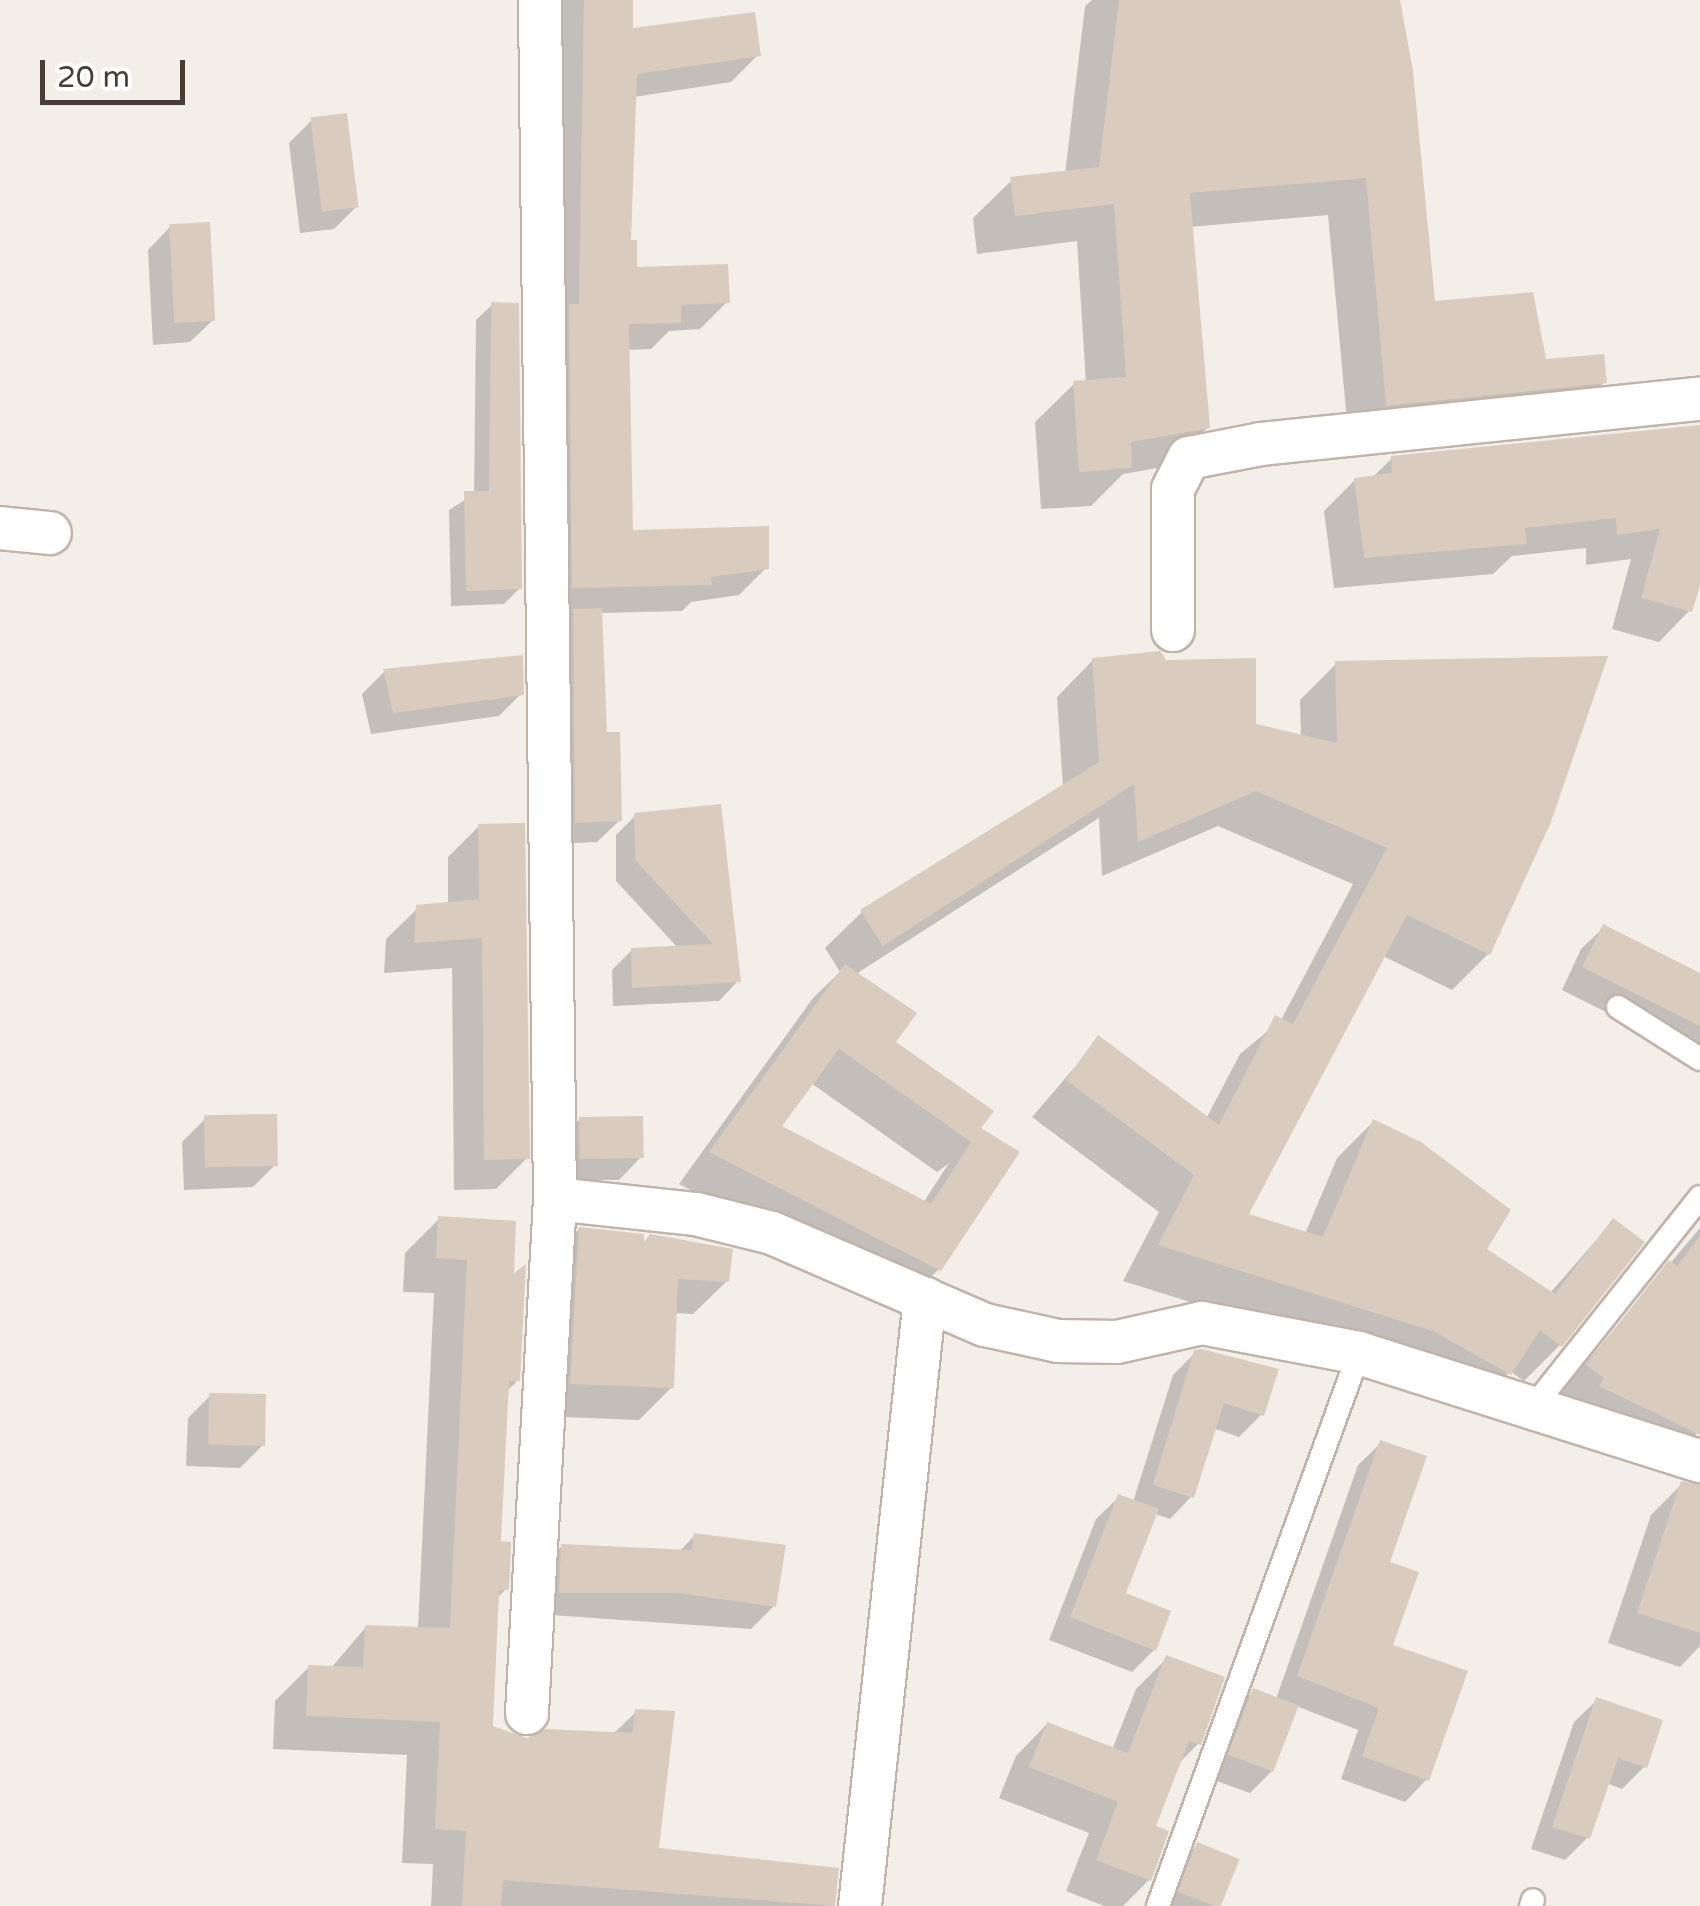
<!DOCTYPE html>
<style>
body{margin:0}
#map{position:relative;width:1700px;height:1906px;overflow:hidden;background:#f4eee8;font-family:"Varela Round",sans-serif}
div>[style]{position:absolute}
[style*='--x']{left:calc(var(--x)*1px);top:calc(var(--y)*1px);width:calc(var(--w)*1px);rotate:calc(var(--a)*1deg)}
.shadow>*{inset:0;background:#0003}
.building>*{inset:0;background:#dacbbf;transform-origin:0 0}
.roads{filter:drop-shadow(2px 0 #c0b4aa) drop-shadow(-2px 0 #c0b4aa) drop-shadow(0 2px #c0b4aa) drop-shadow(0 -2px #c0b4aa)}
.lane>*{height:22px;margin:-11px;padding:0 11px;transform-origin:11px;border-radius:11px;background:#fff}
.street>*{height:42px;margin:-21px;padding:0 21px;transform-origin:21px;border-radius:21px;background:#fff}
span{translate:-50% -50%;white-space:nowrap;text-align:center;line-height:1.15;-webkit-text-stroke:9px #fff;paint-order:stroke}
.scale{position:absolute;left:40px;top:60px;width:145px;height:45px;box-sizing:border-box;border:5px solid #483e36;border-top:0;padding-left:12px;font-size:30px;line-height:35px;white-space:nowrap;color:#483e36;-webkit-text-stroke:8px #fff;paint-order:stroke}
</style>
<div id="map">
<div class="shadow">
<i style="clip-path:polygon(556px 0,630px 0,631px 31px,758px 55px,731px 82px,634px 97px,628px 242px,635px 269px,727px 302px,700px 329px,669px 331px,651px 349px,627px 350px,630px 532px,766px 568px,739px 595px,691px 602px,682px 611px,600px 613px,605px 735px,620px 820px,597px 842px,554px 844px,551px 633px,571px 614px,546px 614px)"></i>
<i style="clip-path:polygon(1092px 0,1397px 0,1433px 304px,1544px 362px,1604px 382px,1566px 421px,1349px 443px,1328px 215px,1190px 227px,1207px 428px,1169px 466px,1123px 474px,1091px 506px,1041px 509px,1035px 422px,1074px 384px,1086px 383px,1077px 241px,977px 254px,973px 218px,1012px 180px,1065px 174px,1085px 6px)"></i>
<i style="clip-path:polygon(312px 120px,356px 207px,334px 229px,300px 233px,289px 143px)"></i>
<i style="clip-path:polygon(170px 227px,213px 320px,190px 342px,153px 345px,148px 250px)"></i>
<i style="clip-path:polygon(492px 305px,520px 588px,504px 604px,451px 606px,449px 510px,474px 494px,476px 320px)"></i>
<i style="clip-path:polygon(1700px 426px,1700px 577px,1690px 610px,1659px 642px,1612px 629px,1631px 559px,1586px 565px,1586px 548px,1512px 556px,1493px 574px,1334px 588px,1324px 511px,1355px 480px,1372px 478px,1392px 458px)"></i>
<i style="clip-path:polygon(evenodd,1093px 660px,1165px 663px,1253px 726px,1301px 737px,1300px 700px,1336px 664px,1488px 954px,1452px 990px,1383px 956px,1246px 1216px,1305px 1234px,1337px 1158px,1373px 1122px,1483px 1249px,1550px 1293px,1613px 1221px,1560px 1345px,1524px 1381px,1510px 1371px,1472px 1410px,1397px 1367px,1123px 1281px,1159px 1212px,1032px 1117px,1099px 1039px,1206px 1119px,1240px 1054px,1281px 1020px,1353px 884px,1218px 826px,1102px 876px,1099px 818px,856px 974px,892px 1042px,977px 1129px,1017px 1153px,939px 1269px,907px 1301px,679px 1184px,813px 998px,840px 972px,825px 948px,862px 912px,1063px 787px,1057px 697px,1093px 660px,811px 1083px,937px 1172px,949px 1163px,923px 1203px,778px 1127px,811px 1083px)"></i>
<i style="clip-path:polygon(384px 672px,521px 694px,499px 716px,371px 734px,362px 694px)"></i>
<i style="clip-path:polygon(636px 815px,738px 981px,719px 1001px,613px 1006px,612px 970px,632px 950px,678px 948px,616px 881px,616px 835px)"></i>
<i style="clip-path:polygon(479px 826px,527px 1158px,496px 1189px,454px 1190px,452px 968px,384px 973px,386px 939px,418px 908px,448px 905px,448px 857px)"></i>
<i style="clip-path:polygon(1604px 927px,1700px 976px,1700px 1071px,1659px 1045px,1662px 1040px,1562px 990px,1581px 949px)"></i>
<i style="clip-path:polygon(205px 1119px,275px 1165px,253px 1187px,184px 1190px,182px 1142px)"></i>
<i style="clip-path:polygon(580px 1119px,641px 1157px,619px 1180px,558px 1180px,558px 1142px)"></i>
<i style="clip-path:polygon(439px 1219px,511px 1278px,518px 1380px,506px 1392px,499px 1544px,506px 1589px,496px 1599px,490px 1728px,527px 1741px,613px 1734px,636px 1712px,656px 1850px,833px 1906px,431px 1906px,433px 1864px,402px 1863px,407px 1755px,273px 1749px,275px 1701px,309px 1667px,331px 1668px,366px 1627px,418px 1629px,434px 1293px,403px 1292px,405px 1253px)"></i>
<i style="clip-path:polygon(1700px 1228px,1700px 1430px,1668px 1464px,1558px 1396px)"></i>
<i style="clip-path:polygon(579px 1229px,642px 1246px,727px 1281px,693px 1314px,674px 1313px,672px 1387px,639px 1420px,538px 1416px,546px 1262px)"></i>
<i style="clip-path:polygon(1195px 1353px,1262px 1414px,1239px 1437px,1213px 1428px,1192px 1496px,1170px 1519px,1155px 1514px,1123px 1595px,1154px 1650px,1132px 1672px,1049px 1640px,1096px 1519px,1119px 1497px,1133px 1502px,1173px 1375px)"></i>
<i style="clip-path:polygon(210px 1396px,263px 1445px,240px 1468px,186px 1466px,188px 1418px)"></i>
<i style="clip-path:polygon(1381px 1443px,1390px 1646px,1427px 1779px,1405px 1802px,1341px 1779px,1358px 1730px,1296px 1706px,1272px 1771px,1250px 1793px,1208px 1778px,1231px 1713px,1254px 1691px,1276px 1699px,1358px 1465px)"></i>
<i style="clip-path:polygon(1682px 1484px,1700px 1489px,1700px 1646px,1680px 1667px,1608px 1643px,1651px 1515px)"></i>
<i style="clip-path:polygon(695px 1535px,774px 1606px,751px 1629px,537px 1614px,540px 1569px,562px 1546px,679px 1552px)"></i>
<i style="clip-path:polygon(1167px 1658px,1198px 1744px,1177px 1765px,1152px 1827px,1149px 1880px,1123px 1906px,1104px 1906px,1066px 1891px,1089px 1833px,999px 1798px,1016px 1756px,1047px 1724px,1112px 1750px,1136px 1689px)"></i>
<i style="clip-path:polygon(1597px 1700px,1645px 1766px,1622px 1789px,1606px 1783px,1587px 1838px,1565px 1860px,1531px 1849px,1574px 1722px)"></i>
<i style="clip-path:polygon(1198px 1845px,1236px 1861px,1219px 1906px,1161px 1906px,1175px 1868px)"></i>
</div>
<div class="building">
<i style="clip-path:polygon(584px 0,633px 0,633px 28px,755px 12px,761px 56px,637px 74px,631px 240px,637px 240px,637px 267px,728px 264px,730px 303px,681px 305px,681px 323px,629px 324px,633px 530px,769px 526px,769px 569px,711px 577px,712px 585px,572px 588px,569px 304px,579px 304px)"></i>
<i style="clip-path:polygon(1119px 0,1400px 0,1413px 71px,1435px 301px,1533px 292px,1546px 359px,1604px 354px,1607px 383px,1386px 406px,1366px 178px,1190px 193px,1210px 428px,1131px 442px,1132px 468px,1079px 472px,1073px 381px,1126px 377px,1114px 204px,1015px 216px,1010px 177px,1099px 167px)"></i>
<i style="left:347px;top:113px;width:95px;height:37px;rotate:83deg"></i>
<i style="left:210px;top:222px;width:99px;height:41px;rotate:87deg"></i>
<i style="clip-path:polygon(491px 302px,519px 303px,522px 589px,466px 591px,464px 491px,489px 491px)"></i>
<i style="clip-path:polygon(1700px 425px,1700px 586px,1692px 612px,1641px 598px,1660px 529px,1617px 535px,1616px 518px,1525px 528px,1527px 544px,1364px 558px,1354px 478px,1392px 473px,1391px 456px)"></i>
<i style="clip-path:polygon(602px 608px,607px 732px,620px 732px,622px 821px,575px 823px,573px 609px)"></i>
<i style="clip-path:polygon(1160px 651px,1166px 660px,1256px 658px,1256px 724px,1337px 743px,1335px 661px,1608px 656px,1551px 822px,1490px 955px,1407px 915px,1249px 1214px,1323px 1237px,1373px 1119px,1421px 1142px,1511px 1210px,1487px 1249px,1555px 1294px,1613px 1218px,1645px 1242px,1562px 1347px,1540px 1330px,1511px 1375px,1433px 1331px,1158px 1245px,1194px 1175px,1066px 1080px,1098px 1035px,1219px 1125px,1275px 1015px,1293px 1024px,1387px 848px,1256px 791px,1138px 842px,1134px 784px,883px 946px,860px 910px,1099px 762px,1092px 658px)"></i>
<i style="clip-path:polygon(523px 655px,524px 695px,393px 713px,383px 669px)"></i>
<i style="clip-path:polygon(721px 804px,741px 982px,632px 988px,631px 948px,713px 944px,635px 860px,634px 813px)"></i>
<i style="clip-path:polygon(525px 823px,530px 1159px,484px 1160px,482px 938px,414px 943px,416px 905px,479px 899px,478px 824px)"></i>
<i style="clip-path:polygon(1603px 924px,1700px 973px,1700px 1026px,1582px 967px)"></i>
<i style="clip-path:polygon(evenodd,845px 964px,917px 1013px,896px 1042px,994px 1111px,981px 1128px,1020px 1152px,941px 1271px,709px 1152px,845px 964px,839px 1049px,971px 1142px,978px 1132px,931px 1204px,782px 1126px,839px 1049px)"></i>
<i style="left:277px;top:1114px;width:52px;height:73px;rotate:89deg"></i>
<i style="left:643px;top:1116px;width:42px;height:64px;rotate:89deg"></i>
<i style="clip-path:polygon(438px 1216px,516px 1221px,514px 1273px,526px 1264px,520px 1381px,509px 1381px,501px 1541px,511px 1542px,509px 1590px,499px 1590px,493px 1726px,527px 1738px,546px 1729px,632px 1733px,635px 1709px,675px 1711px,659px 1848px,839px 1868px,835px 1906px,503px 1880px,501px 1906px,462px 1906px,466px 1831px,435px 1829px,440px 1722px,306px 1716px,308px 1665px,363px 1667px,365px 1625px,450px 1628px,467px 1260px,436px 1258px)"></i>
<i style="clip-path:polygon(579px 1227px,644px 1234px,644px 1242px,650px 1234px,733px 1249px,729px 1282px,678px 1279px,674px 1388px,570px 1384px)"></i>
<i style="clip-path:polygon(1700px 1236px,1700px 1435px,1599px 1386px,1604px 1378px,1586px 1365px,1669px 1260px,1677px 1266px)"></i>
<i style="clip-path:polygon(1202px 1349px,1279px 1369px,1264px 1416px,1224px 1403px,1194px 1498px,1153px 1485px,1194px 1350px)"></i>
<i style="left:209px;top:1393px;width:57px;height:52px;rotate:1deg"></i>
<i style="clip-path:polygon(1380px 1440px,1427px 1456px,1390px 1562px,1419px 1572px,1393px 1645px,1468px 1671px,1429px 1781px,1362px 1756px,1379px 1708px,1297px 1676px)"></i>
<i style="clip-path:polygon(1681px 1481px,1700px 1485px,1700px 1633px,1637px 1613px)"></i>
<i style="clip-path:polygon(1118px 1494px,1159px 1509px,1126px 1593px,1171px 1611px,1156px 1651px,1070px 1617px)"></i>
<i style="clip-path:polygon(694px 1533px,786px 1545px,776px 1607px,678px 1593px,559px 1593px,561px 1544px,692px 1550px)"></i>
<i style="clip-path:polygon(1166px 1655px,1225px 1677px,1201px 1745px,1189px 1741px,1156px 1826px,1169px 1831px,1151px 1881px,1096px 1860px,1118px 1802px,1029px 1767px,1047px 1722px,1128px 1753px)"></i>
<i style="left:1253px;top:1688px;width:49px;height:71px;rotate:21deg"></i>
<i style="clip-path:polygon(1596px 1697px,1663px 1720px,1647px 1768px,1618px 1758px,1590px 1839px,1552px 1827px)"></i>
<i style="left:1197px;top:1842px;width:46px;height:53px;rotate:22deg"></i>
</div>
<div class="roads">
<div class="lane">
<i style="--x:1618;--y:1007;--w:97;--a:32.4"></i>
<i style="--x:1534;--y:1406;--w:267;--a:-51.5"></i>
<i style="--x:1158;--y:1906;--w:588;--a:-70.03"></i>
<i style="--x:1531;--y:1906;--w:6;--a:-72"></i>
</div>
<div class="street">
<i style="--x:0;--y:528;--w:50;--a:5.7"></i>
<i style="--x:1173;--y:630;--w:141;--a:-90"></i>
<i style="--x:1173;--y:489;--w:35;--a:-63"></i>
<i style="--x:1189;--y:458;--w:73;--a:-11"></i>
<i style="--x:1261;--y:444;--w:441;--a:-5.9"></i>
<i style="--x:555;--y:1199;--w:142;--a:6.1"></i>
<i style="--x:696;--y:1214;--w:78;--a:14"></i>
<i style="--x:772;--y:1233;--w:232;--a:23.4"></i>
<i style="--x:985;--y:1325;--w:75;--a:12.4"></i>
<i style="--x:1058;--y:1341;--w:59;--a:1"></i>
<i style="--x:1117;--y:1342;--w:87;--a:-12.6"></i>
<i style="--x:1202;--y:1323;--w:160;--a:10.8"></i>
<i style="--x:1359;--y:1353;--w:358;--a:17.6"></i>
<i style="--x:527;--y:1713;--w:515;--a:-86.88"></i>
<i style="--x:555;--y:1199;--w:1199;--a:-90.72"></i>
<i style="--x:860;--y:1906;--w:611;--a:-83.9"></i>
</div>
</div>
<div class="scale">20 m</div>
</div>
